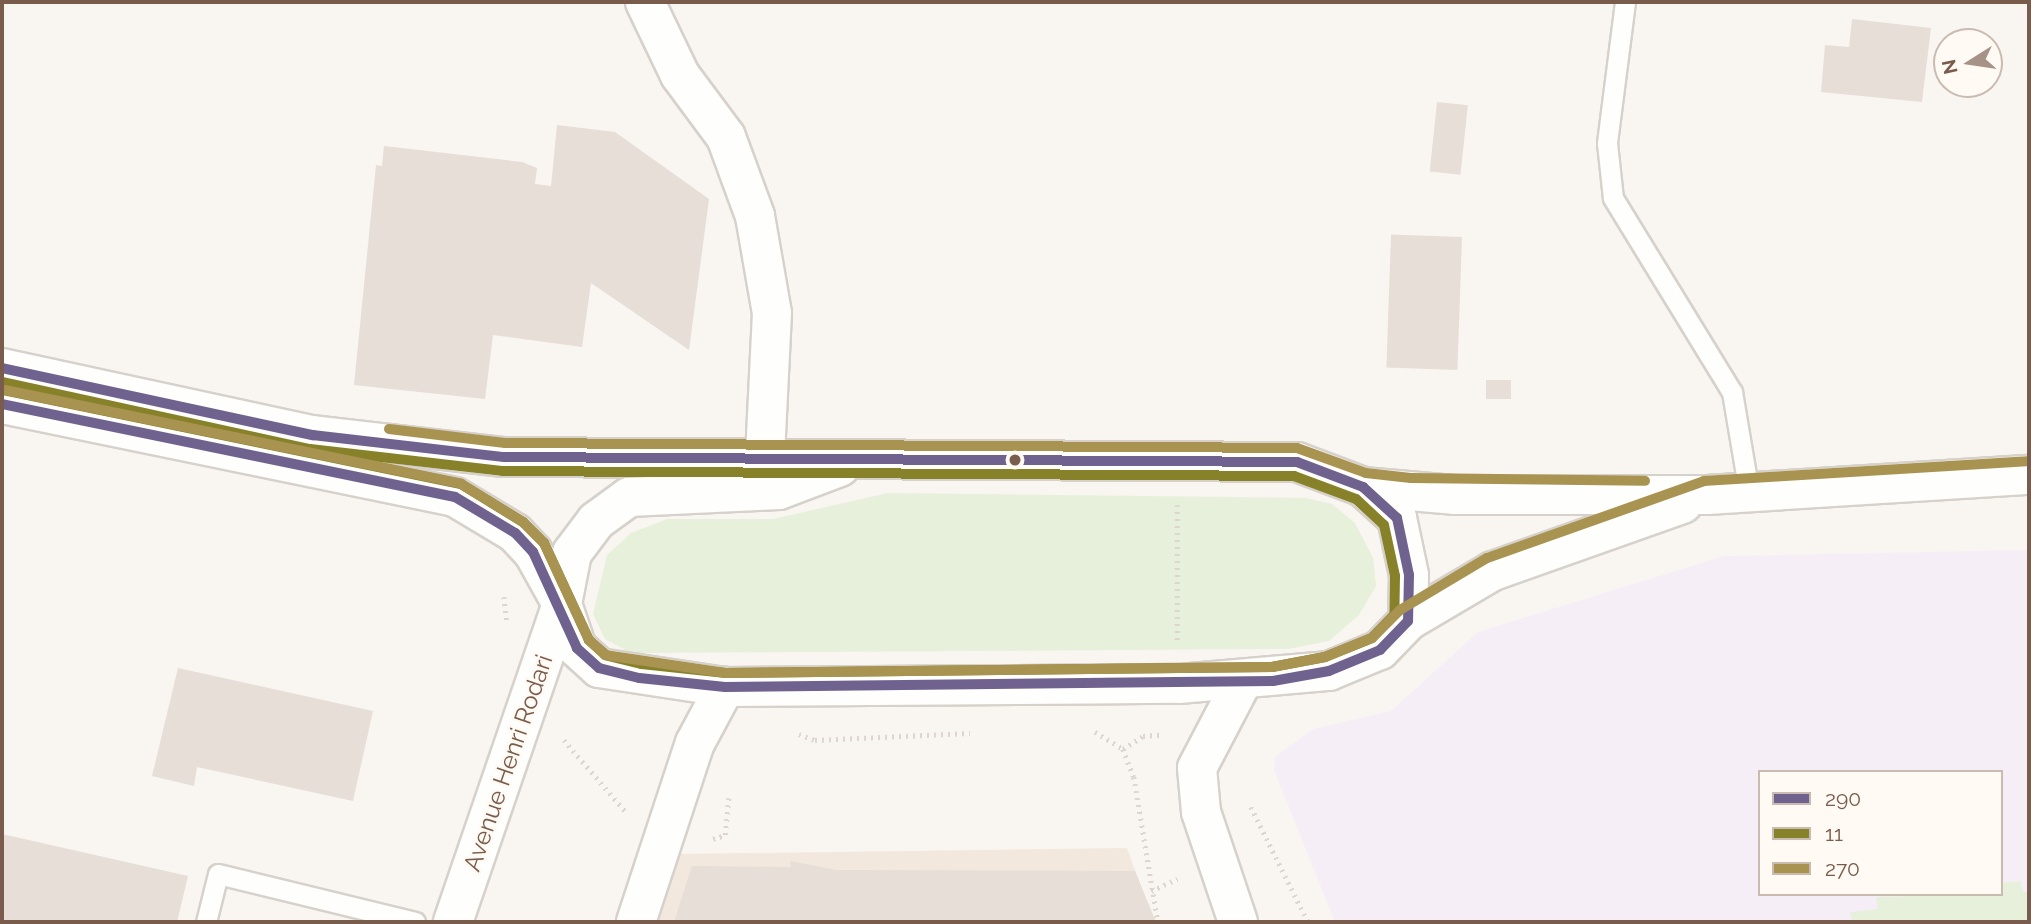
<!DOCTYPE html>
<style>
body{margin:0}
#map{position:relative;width:2031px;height:924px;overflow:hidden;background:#f9f5f0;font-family:Raleway,sans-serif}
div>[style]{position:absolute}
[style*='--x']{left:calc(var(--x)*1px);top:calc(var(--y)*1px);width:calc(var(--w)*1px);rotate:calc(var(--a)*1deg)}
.residential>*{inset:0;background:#f2e8de}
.education>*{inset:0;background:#f6eef6}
.green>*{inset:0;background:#e7f0db}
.building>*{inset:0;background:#e6ded7;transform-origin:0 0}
.path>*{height:4.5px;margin-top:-2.25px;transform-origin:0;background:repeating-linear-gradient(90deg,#dcd5d0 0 2px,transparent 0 7px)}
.roads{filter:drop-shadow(2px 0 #d7d1cb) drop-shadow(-2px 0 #d7d1cb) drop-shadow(0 2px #d7d1cb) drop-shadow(0 -2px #d7d1cb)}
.service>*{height:19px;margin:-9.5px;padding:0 9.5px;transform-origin:9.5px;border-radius:9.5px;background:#fefefd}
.minor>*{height:38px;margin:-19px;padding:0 19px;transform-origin:19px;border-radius:19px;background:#fefefd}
.secondary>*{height:38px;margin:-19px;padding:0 19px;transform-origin:19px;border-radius:19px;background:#fefefd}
.bus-1>*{height:10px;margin:-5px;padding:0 5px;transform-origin:5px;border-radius:5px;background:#70628f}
.bus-2>*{height:10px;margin:-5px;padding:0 5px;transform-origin:5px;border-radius:5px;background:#87812a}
.bus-3>*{height:10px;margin:-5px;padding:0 5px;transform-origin:5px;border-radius:5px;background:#a99351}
.dots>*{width:19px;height:19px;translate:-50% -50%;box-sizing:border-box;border:4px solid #fffaf3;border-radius:50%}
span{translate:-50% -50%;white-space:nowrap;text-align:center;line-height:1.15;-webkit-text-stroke:5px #fffaf3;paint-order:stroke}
.street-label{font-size:24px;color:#7a5c4d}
.frame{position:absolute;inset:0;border:4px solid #7a5c4d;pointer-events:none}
.legend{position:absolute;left:1758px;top:770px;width:245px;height:126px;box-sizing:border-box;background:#fffaf3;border:2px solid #cabbb1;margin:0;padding:9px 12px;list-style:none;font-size:21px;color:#7a5c4d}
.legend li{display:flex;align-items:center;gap:14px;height:35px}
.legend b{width:35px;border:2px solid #cabbb1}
.north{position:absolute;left:1933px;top:28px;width:70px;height:70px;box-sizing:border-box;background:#fffaf3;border:2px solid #cabbb1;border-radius:50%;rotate:258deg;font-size:19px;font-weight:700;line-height:28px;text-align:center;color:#7a5c4d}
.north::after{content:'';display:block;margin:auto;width:24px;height:32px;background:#a69286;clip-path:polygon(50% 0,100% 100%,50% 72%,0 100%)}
</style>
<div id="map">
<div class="residential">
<i style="clip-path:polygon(1127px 848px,1154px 922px,655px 922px,678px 854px)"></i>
</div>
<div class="education">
<i style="clip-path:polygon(evenodd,2029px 550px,2029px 922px,1335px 922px,1274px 770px,1275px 757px,1313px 729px,1391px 711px,1478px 632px,1724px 556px,2029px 550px,1760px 772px,2001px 772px,2001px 894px,1760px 894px,1760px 772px)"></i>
</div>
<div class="green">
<i style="clip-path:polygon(888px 493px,1306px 498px,1332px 504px,1355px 523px,1373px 558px,1376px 586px,1359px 615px,1329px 641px,1288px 649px,631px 653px,605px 639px,593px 614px,607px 555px,631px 533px,667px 519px,773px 519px)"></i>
<i style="clip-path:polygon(2021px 881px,2023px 892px,2029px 892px,2029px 922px,1852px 922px,1850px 912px,1878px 909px,1876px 897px,2001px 894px,2001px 883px)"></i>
</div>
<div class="building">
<i style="clip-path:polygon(1852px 19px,1931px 28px,1922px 102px,1821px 92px,1825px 45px,1849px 47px)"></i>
<i style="left:1437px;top:102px;width:31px;height:70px;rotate:6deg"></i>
<i style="clip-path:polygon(557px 125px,615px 132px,709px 199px,689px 350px,591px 283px,582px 347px,493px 335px,485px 399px,354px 385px,376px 165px,382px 166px,384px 146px,522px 162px,537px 168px,535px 184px,551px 186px)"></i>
<i style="left:1462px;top:237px;width:133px;height:71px;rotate:92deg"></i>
<i style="left:1486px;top:380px;width:25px;height:19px"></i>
<i style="clip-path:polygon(178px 668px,373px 711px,353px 801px,197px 767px,194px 786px,152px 776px)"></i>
<i style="clip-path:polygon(2px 834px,188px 876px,177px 922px,2px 922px)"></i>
<i style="clip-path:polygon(790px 861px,836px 870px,1135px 871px,1156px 922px,674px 922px,692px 866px,791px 867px)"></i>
</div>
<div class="path">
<i style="--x:504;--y:597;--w:23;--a:83"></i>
<i style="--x:1177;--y:640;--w:135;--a:-90"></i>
<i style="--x:1095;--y:732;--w:33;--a:31"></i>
<i style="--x:1123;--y:749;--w:30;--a:69"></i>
<i style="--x:1134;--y:777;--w:147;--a:80.6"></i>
<i style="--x:799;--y:734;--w:17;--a:21"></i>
<i style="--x:815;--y:740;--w:155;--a:-2.6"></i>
<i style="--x:564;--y:740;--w:94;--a:49.3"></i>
<i style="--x:1123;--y:749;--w:24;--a:-33"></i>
<i style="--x:1143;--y:736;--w:21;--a:-5"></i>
<i style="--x:1251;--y:807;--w:128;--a:63.6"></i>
<i style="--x:713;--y:839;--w:13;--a:-18"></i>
<i style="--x:725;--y:835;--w:41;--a:-84.4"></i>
<i style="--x:1151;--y:891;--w:29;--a:-25"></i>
</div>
<div class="roads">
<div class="service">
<i style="--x:1625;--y:2;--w:142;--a:97.3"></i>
<i style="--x:1607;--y:143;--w:55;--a:83.8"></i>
<i style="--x:1613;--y:198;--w:228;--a:58.5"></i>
<i style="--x:1732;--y:392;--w:101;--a:80.4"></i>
<i style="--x:206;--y:922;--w:49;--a:-76"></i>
<i style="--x:218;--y:874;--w:203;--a:13.7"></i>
</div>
<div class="minor">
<i style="--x:645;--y:2;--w:81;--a:64.4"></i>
<i style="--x:680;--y:75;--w:77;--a:53.4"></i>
<i style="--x:726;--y:137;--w:84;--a:69.8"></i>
<i style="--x:755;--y:216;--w:98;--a:80.1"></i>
<i style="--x:772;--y:313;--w:145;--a:92.8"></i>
<i style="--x:453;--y:922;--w:336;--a:-71.1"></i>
<i style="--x:636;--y:922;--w:188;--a:-71.8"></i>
<i style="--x:695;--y:743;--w:64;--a:-61.8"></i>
<i style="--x:1238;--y:922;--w:116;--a:-108.6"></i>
<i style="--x:1201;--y:812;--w:44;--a:-95.2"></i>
<i style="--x:1197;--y:768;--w:97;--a:-62.4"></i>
</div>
<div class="secondary">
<i style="--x:2;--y:368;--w:318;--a:12.2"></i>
<i style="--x:313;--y:435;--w:192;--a:6.6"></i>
<i style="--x:504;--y:457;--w:793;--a:0.36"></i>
<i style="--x:1297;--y:462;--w:71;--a:20.7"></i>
<i style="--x:1363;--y:487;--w:91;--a:5"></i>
<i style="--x:1454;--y:495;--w:253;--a:0"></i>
<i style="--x:1707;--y:495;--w:323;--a:-3.6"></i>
<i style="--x:2;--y:404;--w:462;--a:11.6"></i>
<i style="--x:455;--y:497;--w:70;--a:31"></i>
<i style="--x:515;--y:533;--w:26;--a:47"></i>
<i style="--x:533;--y:552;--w:60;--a:60.9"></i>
<i style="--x:562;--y:604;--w:46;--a:71.2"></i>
<i style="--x:577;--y:648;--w:30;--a:42"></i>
<i style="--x:599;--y:668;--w:127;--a:8.6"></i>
<i style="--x:725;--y:687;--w:454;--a:-0.4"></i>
<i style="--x:1179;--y:684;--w:151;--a:-5"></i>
<i style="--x:1329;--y:671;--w:55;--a:-22.4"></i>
<i style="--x:1380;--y:650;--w:40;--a:-46"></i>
<i style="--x:1408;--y:621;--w:99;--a:-30.5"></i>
<i style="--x:1493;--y:571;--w:201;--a:-19.5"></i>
<i style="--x:1363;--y:487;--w:46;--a:42.4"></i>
<i style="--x:1397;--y:518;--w:58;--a:78.1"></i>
<i style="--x:1409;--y:575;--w:46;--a:91.2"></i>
<i style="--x:562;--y:604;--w:52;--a:-78.9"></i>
<i style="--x:572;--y:553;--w:40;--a:-53"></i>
<i style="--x:596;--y:521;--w:41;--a:-36"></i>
<i style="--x:629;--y:497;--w:150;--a:-2.7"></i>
<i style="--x:779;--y:490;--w:65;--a:-20.7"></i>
</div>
</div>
<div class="bus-1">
<i style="--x:2;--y:368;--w:318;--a:12.2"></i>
<i style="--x:313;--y:435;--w:192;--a:6.6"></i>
<i style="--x:504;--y:457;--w:793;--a:0.36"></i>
<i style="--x:1297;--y:462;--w:71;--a:20.7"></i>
<i style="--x:1363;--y:487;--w:46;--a:42.4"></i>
<i style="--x:1397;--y:518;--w:58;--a:78.1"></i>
<i style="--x:1409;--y:575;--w:46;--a:91.2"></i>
<i style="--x:1408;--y:621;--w:40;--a:134"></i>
<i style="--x:1380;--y:650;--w:55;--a:157.6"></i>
<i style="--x:1329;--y:671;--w:57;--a:169.9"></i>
<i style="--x:1273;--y:681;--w:548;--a:179.37"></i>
<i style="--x:725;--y:687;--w:86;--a:-174"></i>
<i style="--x:639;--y:678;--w:41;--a:-166"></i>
<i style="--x:599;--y:668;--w:30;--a:-138"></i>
<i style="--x:577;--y:648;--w:106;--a:-114.6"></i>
<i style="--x:533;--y:552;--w:26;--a:-133"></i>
<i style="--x:515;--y:533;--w:70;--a:-149"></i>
<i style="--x:455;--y:497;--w:462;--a:-168.4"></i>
</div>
<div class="bus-2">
<i style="--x:2;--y:382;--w:315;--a:12.3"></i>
<i style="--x:310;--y:449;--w:193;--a:6.5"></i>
<i style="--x:502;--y:471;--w:792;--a:0.36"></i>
<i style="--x:1294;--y:476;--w:66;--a:20.4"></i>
<i style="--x:1356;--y:499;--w:38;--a:43"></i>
<i style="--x:1384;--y:525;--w:52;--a:77.8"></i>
<i style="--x:1395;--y:576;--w:39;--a:91"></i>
<i style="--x:1394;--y:615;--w:32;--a:134"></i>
<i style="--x:1372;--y:638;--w:51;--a:158"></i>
<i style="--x:1325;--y:657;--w:54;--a:169.3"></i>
<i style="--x:1272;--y:667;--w:546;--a:179.37"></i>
<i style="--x:726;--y:673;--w:85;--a:-174"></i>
<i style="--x:641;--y:664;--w:36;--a:-166"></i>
<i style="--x:606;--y:655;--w:23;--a:-139"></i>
<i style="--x:589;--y:640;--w:107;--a:-114.9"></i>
<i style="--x:544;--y:543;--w:30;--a:-135"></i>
<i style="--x:523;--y:522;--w:73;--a:-148.5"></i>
<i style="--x:461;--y:484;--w:466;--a:-168.4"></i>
</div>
<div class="bus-3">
<i style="--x:5;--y:390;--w:466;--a:11.6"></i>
<i style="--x:461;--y:484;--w:73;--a:31.5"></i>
<i style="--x:523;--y:522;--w:30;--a:45"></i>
<i style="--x:544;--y:543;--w:107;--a:65.1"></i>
<i style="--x:589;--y:640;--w:22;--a:43"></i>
<i style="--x:605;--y:655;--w:122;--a:8.5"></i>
<i style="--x:726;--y:673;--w:546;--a:-0.63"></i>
<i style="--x:1272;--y:667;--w:54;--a:-10.7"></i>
<i style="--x:1325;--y:657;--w:51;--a:-22"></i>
<i style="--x:1372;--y:638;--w:40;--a:-45"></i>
<i style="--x:1400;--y:610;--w:101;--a:-30.9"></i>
<i style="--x:1487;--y:558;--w:230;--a:-19.5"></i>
<i style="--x:1704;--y:481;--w:325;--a:-3.5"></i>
<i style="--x:389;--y:429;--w:117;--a:6.9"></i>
<i style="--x:505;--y:443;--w:792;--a:0.36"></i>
<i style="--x:1297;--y:448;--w:73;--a:19.9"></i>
<i style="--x:1366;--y:473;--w:45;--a:6.3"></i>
<i style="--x:1411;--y:478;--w:234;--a:0.7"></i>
</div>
<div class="dots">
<i style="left:1015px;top:460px;background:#7a5c4d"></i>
</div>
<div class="street-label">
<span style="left:508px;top:763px;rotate:-71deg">Avenue Henri Rodari</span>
</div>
<div class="frame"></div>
<ul class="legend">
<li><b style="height:9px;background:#70628f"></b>290</li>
<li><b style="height:9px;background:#87812a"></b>11</li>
<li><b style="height:9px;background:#a99351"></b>270</li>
</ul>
<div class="north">N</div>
</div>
